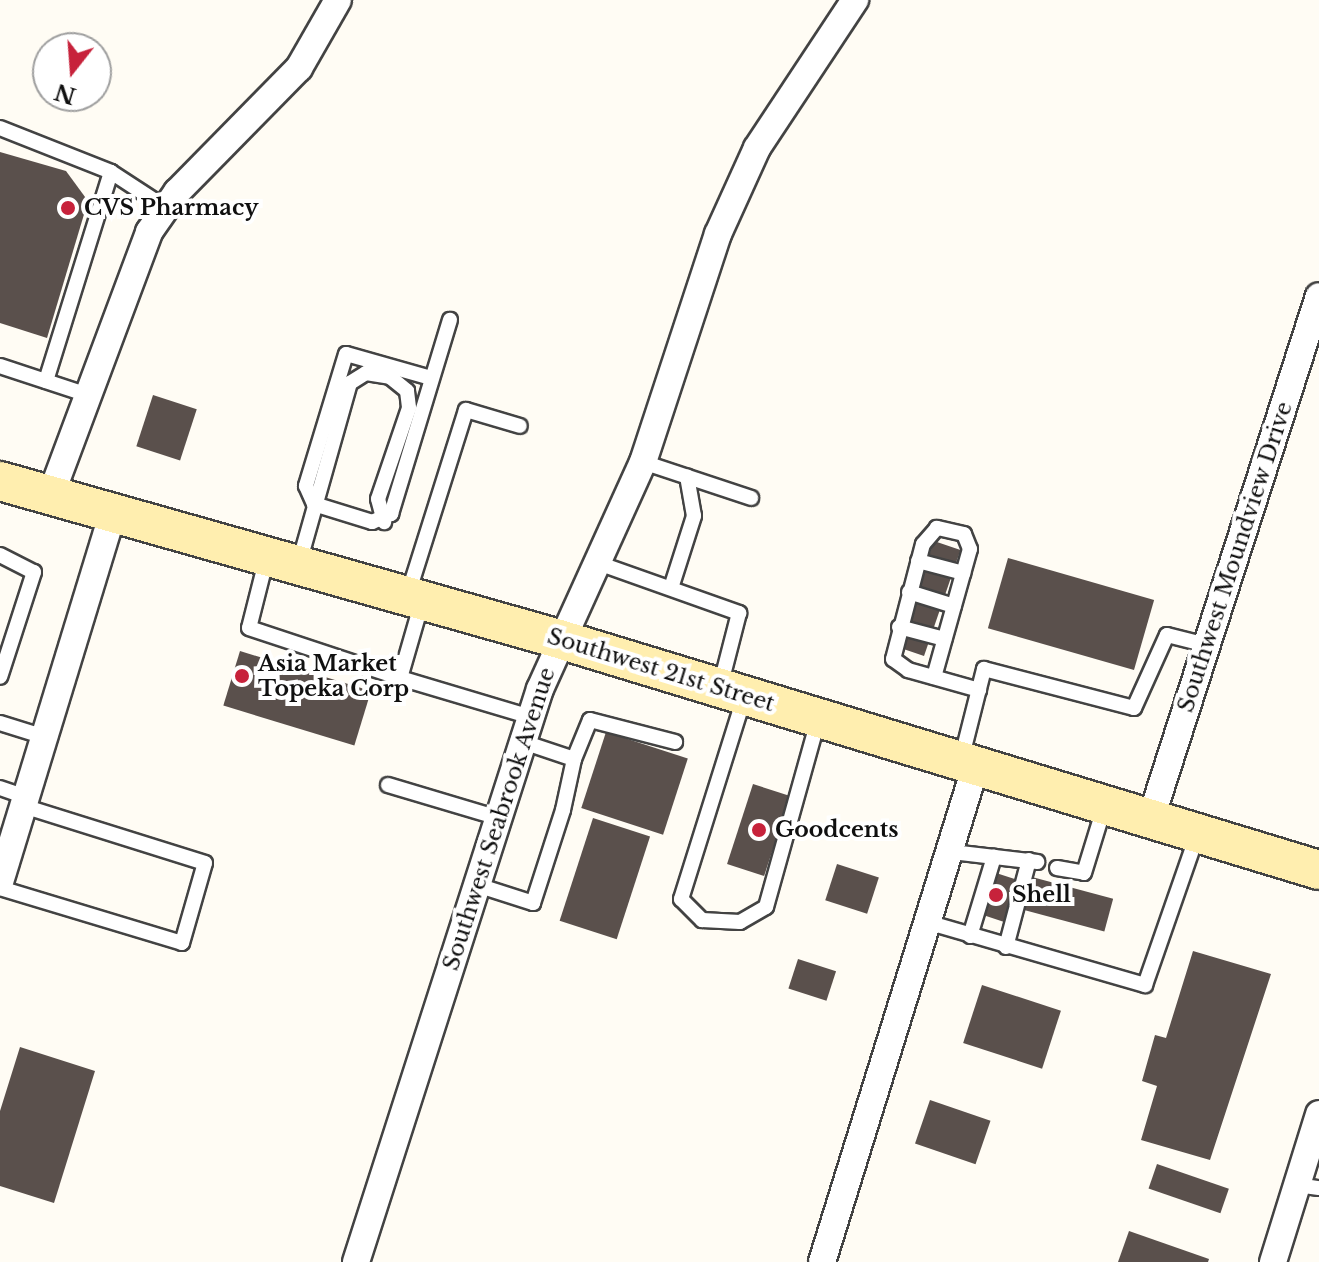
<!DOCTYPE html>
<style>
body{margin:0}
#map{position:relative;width:1319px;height:1262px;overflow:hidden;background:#fffcf4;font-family:"Libre Baskerville",serif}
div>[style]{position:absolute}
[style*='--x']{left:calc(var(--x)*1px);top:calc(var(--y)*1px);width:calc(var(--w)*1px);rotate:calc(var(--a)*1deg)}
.building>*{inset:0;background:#5a504c;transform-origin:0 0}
.roads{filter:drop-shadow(2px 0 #434343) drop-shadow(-2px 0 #434343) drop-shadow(0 2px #434343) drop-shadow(0 -2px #434343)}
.lane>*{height:14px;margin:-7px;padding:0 7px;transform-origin:7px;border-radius:7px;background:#fff}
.street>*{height:26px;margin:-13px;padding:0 13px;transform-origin:13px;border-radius:13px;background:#fff}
.secondary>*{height:38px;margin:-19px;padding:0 19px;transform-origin:19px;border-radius:19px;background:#ffeeaf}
.dots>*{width:22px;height:22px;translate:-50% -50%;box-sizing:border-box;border:4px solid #fff;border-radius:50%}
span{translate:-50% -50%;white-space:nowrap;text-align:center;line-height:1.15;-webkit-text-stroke:8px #fff;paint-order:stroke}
.poi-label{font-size:22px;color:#101010;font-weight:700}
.left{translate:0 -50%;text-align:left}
.street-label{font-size:22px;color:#101010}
.north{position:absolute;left:32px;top:32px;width:80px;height:80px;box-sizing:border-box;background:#fff;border:2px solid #9f9f9f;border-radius:50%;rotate:197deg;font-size:22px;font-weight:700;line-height:32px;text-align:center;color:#101010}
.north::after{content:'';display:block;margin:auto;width:28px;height:36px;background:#c7223b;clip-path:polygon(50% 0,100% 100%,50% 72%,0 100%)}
</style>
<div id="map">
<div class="building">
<i style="clip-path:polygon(0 152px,66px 171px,88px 201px,47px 338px,0 323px)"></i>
<i style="left:153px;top:395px;width:46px;height:54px;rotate:18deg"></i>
<i style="left:934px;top:541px;width:28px;height:112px;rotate:19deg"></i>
<i style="left:1008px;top:558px;width:152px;height:73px;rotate:16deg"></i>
<i style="left:240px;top:651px;width:137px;height:57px;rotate:17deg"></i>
<i style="left:606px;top:732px;width:86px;height:80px;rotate:18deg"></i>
<i style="left:753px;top:784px;width:39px;height:84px;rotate:18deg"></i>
<i style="left:593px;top:818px;width:60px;height:108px;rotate:18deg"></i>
<i style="left:837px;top:864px;width:44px;height:38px;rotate:18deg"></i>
<i style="left:993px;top:872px;width:26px;height:44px;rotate:18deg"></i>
<i style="left:1032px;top:877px;width:84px;height:34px;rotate:15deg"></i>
<i style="clip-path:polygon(1193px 951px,1271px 974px,1210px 1160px,1141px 1140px,1157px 1086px,1142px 1081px,1155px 1035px,1166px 1038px)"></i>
<i style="left:798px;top:959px;width:40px;height:31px;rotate:18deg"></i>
<i style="left:982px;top:985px;width:83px;height:61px;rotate:18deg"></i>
<i style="clip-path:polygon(20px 1047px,95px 1071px,54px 1203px,0 1186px,0 1111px)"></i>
<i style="left:930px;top:1100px;width:64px;height:46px;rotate:19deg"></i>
<i style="left:1157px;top:1164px;width:76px;height:26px;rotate:19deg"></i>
<i style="clip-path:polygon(1129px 1231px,1209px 1259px,1208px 1262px,1118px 1262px)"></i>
</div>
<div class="roads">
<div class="lane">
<i style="--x:0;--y:128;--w:119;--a:21.6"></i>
<i style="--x:111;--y:172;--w:219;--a:107.3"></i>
<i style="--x:111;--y:172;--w:66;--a:33.2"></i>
<i style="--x:0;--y:366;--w:93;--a:18.2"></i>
<i style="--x:431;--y:378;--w:88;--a:-164.2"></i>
<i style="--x:346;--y:354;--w:138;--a:106.9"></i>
<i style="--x:306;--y:486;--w:20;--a:66"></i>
<i style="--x:314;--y:504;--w:61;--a:17.2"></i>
<i style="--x:372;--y:522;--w:21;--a:-23"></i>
<i style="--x:391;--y:514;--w:203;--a:-73.1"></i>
<i style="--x:643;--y:462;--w:114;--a:18.4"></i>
<i style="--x:0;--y:555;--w:38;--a:27"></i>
<i style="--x:34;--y:572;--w:110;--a:107.9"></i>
<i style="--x:267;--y:557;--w:73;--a:104.2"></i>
<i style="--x:249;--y:628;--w:159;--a:18.3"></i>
<i style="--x:918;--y:561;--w:47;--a:14.9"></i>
<i style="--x:299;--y:563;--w:187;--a:-74.2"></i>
<i style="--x:350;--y:383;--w:19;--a:-32"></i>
<i style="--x:366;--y:373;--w:24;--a:9"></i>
<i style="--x:390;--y:377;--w:22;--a:39"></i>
<i style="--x:407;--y:391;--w:17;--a:83"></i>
<i style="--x:409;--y:408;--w:96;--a:108.8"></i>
<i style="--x:378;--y:499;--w:24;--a:75"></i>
<i style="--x:598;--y:563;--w:150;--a:19.5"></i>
<i style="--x:739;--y:613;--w:76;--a:104.4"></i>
<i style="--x:671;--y:588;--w:76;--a:-72.3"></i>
<i style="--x:694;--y:516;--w:40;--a:-100"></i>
<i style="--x:909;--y:592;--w:47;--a:17.3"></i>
<i style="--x:408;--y:594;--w:193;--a:-72.5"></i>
<i style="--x:466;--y:410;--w:56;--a:16.5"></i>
<i style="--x:422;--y:602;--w:79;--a:106.1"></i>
<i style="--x:400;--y:678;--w:137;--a:16.6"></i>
<i style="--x:899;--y:627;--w:47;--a:14.9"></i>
<i style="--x:934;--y:677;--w:133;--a:-74.3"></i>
<i style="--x:970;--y:549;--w:16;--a:-112"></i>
<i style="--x:964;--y:534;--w:28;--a:-167"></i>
<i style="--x:937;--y:528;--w:21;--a:131"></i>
<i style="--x:923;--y:544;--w:119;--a:104.6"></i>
<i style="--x:893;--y:659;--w:19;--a:36"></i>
<i style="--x:908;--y:670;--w:74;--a:15.7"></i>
<i style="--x:745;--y:695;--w:214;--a:107.4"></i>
<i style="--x:681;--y:899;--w:30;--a:45"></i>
<i style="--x:702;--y:920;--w:38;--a:3"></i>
<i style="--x:740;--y:922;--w:30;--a:-30"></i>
<i style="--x:766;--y:907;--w:193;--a:-74.4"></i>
<i style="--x:0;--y:723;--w:47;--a:17.3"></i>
<i style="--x:574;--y:759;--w:42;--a:-67.7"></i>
<i style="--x:590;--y:720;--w:88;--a:14.5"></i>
<i style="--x:961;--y:760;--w:94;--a:-75.8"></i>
<i style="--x:984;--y:669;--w:155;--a:14.6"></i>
<i style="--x:1134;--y:708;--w:80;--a:-65.7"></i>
<i style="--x:1167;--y:635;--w:41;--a:14"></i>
<i style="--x:388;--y:785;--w:116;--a:16.6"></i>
<i style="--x:0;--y:788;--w:28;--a:19"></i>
<i style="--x:952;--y:852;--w:86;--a:6.7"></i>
<i style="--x:1057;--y:868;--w:27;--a:10"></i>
<i style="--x:1084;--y:873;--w:68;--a:-72.9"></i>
<i style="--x:477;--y:885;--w:59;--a:17.8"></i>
<i style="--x:533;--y:903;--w:98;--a:-72.1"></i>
<i style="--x:563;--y:810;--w:52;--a:-77.8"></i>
<i style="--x:574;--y:759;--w:54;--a:-161.6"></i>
<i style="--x:0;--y:888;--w:190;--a:16.8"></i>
<i style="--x:182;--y:943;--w:83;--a:-74"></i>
<i style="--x:205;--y:863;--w:191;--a:-162.6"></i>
<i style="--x:930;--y:923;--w:224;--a:16.1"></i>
<i style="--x:1145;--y:985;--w:161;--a:-70.8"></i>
<i style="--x:970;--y:936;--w:83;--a:-73.1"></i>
<i style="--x:1006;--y:947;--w:90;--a:-75.2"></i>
<i style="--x:1297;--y:1185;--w:22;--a:8"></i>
</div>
<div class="street">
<i style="--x:52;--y:492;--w:278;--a:-69.5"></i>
<i style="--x:149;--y:232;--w:49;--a:-55"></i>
<i style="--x:177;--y:192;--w:174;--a:-45.5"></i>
<i style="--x:299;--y:68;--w:78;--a:-60.2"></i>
<i style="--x:1151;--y:818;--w:548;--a:-72.16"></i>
<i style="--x:0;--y:882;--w:389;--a:-73"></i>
<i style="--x:356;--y:1262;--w:602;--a:-72.2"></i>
<i style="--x:540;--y:689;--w:249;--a:-65.6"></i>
<i style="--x:643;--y:462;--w:240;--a:-71.8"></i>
<i style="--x:718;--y:234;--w:94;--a:-65.6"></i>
<i style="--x:757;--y:148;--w:178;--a:-56.5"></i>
<i style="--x:822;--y:1262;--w:520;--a:-72.78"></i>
<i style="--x:1273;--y:1262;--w:155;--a:-72.7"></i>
</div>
<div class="secondary">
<i style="--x:0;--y:481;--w:581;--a:15.78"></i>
<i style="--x:559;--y:639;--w:794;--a:16.91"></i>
</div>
</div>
<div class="dots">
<i style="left:68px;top:208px;background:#c7223b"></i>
<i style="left:242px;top:676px;background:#c7223b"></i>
<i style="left:759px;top:830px;background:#c7223b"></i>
<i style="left:996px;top:895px;background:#c7223b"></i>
</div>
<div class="poi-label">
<span class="left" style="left:84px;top:208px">CVS Pharmacy</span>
<span class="left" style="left:258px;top:676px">Asia Market<br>Topeka Corp</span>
<span class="left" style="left:775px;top:830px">Goodcents</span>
<span class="left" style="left:1012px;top:895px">Shell</span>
</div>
<div class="street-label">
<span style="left:1235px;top:557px;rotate:-72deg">Southwest Moundview Drive</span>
<span style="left:661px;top:670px;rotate:17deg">Southwest 21st Street</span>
<span style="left:499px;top:819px;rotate:-72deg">Southwest Seabrook Avenue</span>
</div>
<div class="north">N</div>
</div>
